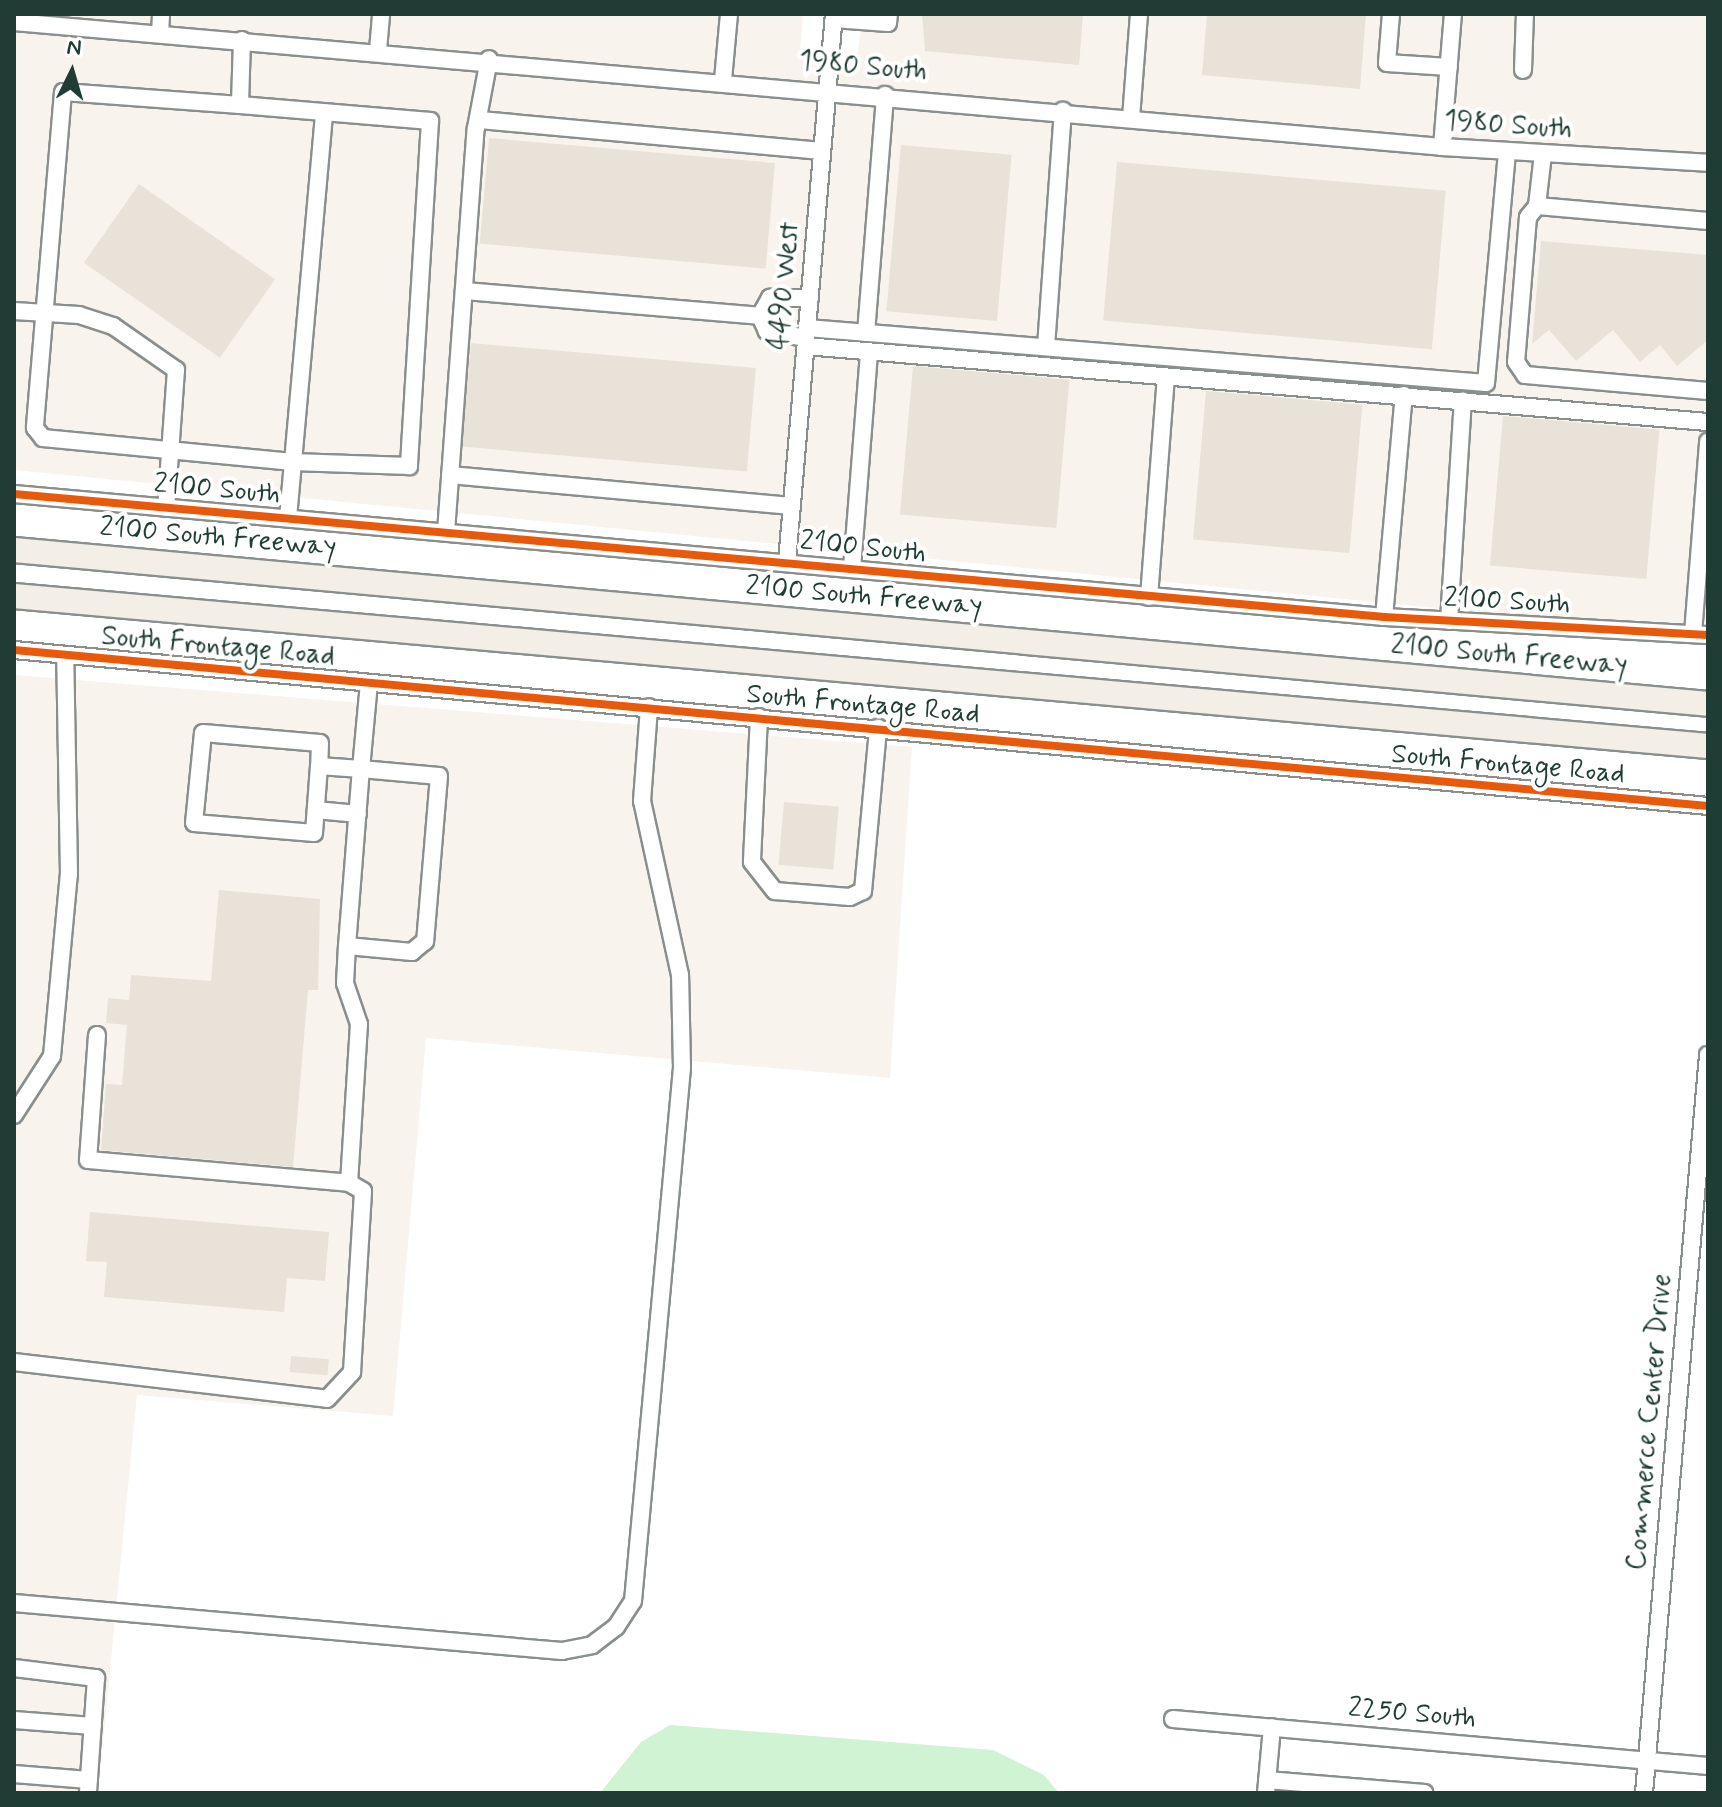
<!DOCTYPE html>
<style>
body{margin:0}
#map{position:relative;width:1722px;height:1807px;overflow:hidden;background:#fff;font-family:Mynerve,sans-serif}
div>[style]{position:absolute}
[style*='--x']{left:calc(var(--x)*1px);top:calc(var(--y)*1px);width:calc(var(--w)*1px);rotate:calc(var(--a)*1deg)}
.built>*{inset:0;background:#f8f3ec}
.green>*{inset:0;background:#d0f3d4}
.building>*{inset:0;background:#e8e2d9;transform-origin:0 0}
.roads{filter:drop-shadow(2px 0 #898f8d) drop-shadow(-2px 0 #898f8d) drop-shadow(0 2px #898f8d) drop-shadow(0 -2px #898f8d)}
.minor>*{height:16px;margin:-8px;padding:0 8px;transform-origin:8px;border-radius:8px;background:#fff}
.highway>*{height:24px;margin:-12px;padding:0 12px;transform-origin:12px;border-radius:12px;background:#f3efe6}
.cycleway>*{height:8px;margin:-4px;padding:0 4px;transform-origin:4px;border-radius:4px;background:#e8590c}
span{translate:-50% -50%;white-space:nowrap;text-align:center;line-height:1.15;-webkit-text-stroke:8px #fff;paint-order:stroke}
.street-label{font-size:28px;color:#1f3d34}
.frame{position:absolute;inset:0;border:16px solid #1f3d34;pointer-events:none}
.north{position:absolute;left:32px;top:32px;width:80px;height:80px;-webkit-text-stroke:6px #fff;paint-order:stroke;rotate:5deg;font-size:22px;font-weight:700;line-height:32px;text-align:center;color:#1f3d34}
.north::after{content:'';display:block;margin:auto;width:28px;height:36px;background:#1f3d34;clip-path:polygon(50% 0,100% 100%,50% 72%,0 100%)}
</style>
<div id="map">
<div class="built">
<i style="clip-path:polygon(14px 14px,803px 14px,800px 51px,858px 52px,862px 14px,1708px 14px,1708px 624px,1489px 613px,14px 470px)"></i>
<i style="clip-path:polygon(14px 675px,912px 747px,890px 1078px,426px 1038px,393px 1416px,137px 1395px,98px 1793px,14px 1793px)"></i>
</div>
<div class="green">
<i style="clip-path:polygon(670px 1725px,993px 1750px,1044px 1775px,1059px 1793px,600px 1793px,641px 1742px)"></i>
</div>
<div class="building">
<i style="clip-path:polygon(922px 14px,1083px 14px,1079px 65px,925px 51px)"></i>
<i style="clip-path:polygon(1207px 14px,1366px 14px,1360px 89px,1202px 75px)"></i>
<i style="left:489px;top:138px;width:287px;height:106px;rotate:5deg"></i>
<i style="left:901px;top:145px;width:111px;height:167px;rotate:5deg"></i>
<i style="left:1117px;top:162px;width:330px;height:159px;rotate:5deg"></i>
<i style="left:139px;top:184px;width:166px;height:96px;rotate:35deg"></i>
<i style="clip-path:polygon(1541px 241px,1708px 255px,1708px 340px,1677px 366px,1660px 345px,1640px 362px,1613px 330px,1576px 361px,1549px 330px,1532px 344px)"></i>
<i style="left:471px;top:343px;width:286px;height:104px;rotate:5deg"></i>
<i style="left:913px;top:366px;width:157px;height:149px;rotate:5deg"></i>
<i style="left:1206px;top:391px;width:157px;height:149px;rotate:5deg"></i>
<i style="left:1503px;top:416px;width:157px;height:150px;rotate:5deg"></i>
<i style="left:784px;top:802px;width:55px;height:63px;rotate:5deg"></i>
<i style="clip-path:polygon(219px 890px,320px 899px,318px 990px,308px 990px,293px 1167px,101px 1150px,106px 1084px,122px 1085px,127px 1025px,106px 1023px,108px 998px,129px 1000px,131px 975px,211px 981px)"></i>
<i style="clip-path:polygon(90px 1212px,329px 1232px,325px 1281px,287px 1278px,284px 1312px,104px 1297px,107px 1262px,86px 1261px)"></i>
<i style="left:291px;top:1356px;width:38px;height:16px;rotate:5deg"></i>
</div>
<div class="roads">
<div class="minor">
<i style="--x:1391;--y:14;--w:49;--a:94.7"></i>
<i style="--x:1387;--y:63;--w:62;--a:3.7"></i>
<i style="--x:834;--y:19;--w:54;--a:4.2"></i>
<i style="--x:888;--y:23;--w:9;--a:-84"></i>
<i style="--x:14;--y:22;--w:1433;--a:5"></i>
<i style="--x:1442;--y:147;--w:266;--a:3.4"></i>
<i style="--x:160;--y:34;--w:20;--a:-87"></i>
<i style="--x:242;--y:40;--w:65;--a:91.8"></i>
<i style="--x:240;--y:105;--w:177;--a:-175.8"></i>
<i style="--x:63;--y:92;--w:337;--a:94.8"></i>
<i style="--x:35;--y:428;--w:13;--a:51"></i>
<i style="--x:43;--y:438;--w:251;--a:5.5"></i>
<i style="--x:293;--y:462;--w:56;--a:95.1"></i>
<i style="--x:378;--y:50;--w:36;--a:-85"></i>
<i style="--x:1523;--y:70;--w:56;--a:-88"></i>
<i style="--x:723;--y:80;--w:66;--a:-84.8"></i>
<i style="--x:240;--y:105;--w:191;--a:4.8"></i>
<i style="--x:430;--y:121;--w:346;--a:93.5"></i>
<i style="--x:409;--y:466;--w:116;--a:-178"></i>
<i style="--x:293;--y:462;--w:351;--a:-84.9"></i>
<i style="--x:1131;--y:118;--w:104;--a:-85.6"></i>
<i style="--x:480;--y:120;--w:343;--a:5.2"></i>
<i style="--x:1442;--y:147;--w:133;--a:-85.3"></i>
<i style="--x:1543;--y:154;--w:52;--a:96.6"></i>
<i style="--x:1537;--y:206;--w:14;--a:129"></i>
<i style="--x:1528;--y:217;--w:145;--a:94.7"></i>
<i style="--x:1516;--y:362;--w:16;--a:55"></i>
<i style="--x:1525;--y:375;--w:184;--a:5"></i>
<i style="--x:1537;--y:206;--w:172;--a:5"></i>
<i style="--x:464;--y:291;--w:297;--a:4.8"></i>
<i style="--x:14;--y:311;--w:65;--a:3.5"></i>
<i style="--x:79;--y:315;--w:36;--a:18"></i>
<i style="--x:113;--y:326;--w:77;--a:34.9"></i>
<i style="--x:176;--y:370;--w:138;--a:94.1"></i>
<i style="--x:807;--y:328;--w:681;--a:4.63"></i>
<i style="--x:1486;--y:383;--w:233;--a:-84.8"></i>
<i style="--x:866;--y:333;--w:239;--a:-85.4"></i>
<i style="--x:806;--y:338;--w:40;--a:-170"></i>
<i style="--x:767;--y:331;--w:17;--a:-115"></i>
<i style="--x:760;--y:316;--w:21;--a:-61"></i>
<i style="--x:770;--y:298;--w:40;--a:0"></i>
<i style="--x:806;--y:346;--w:905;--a:4.82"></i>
<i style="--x:1046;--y:347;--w:237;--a:-85.9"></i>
<i style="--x:450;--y:475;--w:343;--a:5.2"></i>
<i style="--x:14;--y:494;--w:1376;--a:5.13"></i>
<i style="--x:1384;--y:617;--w:324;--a:3.2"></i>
<i style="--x:446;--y:532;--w:405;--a:-85.8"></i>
<i style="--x:476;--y:128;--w:70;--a:-79.3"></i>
<i style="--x:787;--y:562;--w:550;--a:-85.1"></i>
<i style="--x:852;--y:569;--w:218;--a:-85.5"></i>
<i style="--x:1149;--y:597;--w:220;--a:-85.6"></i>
<i style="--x:1384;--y:617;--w:223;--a:-84.9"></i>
<i style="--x:1449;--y:621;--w:221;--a:-86.4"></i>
<i style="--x:1693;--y:634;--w:193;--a:-85.5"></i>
<i style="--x:14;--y:650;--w:1701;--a:5.26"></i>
<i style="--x:759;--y:717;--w:145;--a:92.8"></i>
<i style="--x:752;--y:862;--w:37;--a:52"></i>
<i style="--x:775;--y:891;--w:75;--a:4.6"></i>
<i style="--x:850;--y:897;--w:14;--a:-25"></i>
<i style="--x:863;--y:891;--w:164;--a:-84.7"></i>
<i style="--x:319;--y:766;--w:67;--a:94.3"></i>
<i style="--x:314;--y:833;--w:120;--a:-175.2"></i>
<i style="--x:194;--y:823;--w:90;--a:-84.3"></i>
<i style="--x:203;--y:733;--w:117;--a:4.9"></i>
<i style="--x:320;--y:743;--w:23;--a:92"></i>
<i style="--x:319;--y:766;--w:42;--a:4.1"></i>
<i style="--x:361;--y:769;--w:78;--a:5.1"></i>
<i style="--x:439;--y:776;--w:166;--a:94.8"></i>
<i style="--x:425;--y:941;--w:17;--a:140"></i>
<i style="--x:412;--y:952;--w:65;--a:-174.7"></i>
<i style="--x:347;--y:946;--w:178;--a:-85.5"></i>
<i style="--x:361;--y:769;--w:86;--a:-84.7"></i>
<i style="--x:316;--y:810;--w:42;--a:5.4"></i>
<i style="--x:97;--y:1035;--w:125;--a:94.1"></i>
<i style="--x:88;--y:1160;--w:262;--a:5"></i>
<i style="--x:349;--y:1183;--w:159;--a:-86.4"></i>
<i style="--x:359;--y:1024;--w:43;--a:-108.9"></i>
<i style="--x:345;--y:983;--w:37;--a:-87"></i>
<i style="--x:14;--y:1115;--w:70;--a:-57.2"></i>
<i style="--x:52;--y:1056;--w:183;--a:-84.7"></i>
<i style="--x:69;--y:874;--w:219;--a:-91"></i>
<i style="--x:14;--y:1362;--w:315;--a:6.7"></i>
<i style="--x:327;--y:1399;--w:37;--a:-47"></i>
<i style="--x:352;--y:1372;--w:181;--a:-86.5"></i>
<i style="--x:363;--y:1191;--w:16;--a:-150"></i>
<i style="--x:14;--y:1603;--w:550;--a:5.01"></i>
<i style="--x:562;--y:1651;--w:31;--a:-11"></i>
<i style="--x:592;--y:1645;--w:30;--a:-37"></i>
<i style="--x:616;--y:1627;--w:31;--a:-57"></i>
<i style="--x:633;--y:1601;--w:535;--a:-84.75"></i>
<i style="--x:682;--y:1068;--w:93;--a:-91.2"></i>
<i style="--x:680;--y:975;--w:178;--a:-102.3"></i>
<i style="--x:642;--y:801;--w:94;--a:-85.7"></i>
<i style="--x:14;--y:1668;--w:83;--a:7"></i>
<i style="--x:96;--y:1678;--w:115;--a:94"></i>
<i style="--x:1173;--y:1719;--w:537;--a:5.02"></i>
<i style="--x:14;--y:1720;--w:79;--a:4.3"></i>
<i style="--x:14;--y:1774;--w:75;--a:4.6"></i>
<i style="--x:1267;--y:1780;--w:158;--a:4.7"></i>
<i style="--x:1266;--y:1793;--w:66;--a:-84.8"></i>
<i style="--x:1644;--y:1793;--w:741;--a:-85.04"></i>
</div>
<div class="highway">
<i style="--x:14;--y:550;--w:1701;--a:5.19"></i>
<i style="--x:14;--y:596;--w:1701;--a:5.06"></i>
</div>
</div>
<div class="cycleway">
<i style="--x:14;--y:494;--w:1376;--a:5.13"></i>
<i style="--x:1384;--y:617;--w:324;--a:3.2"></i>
<i style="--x:14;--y:650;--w:1701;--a:5.26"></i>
</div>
<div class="street-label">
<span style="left:863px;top:67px;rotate:5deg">1980 South</span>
<span style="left:1508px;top:126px;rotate:4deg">1980 South</span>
<span style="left:785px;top:286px;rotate:-85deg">4490 West</span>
<span style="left:217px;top:490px;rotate:5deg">2100 South</span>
<span style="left:218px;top:538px;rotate:5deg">2100 South Freeway</span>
<span style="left:863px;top:548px;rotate:6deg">2100 South</span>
<span style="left:864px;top:597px;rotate:5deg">2100 South Freeway</span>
<span style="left:1507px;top:602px;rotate:3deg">2100 South</span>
<span style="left:218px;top:647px;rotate:5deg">South Frontage Road</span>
<span style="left:1509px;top:656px;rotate:5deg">2100 South Freeway</span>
<span style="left:863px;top:705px;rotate:5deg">South Frontage Road</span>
<span style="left:1508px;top:765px;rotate:5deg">South Frontage Road</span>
<span style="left:1650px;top:1422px;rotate:-85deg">Commerce Center Drive</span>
<span style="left:1412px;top:1714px;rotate:5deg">2250 South</span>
</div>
<div class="frame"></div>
<div class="north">N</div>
</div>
